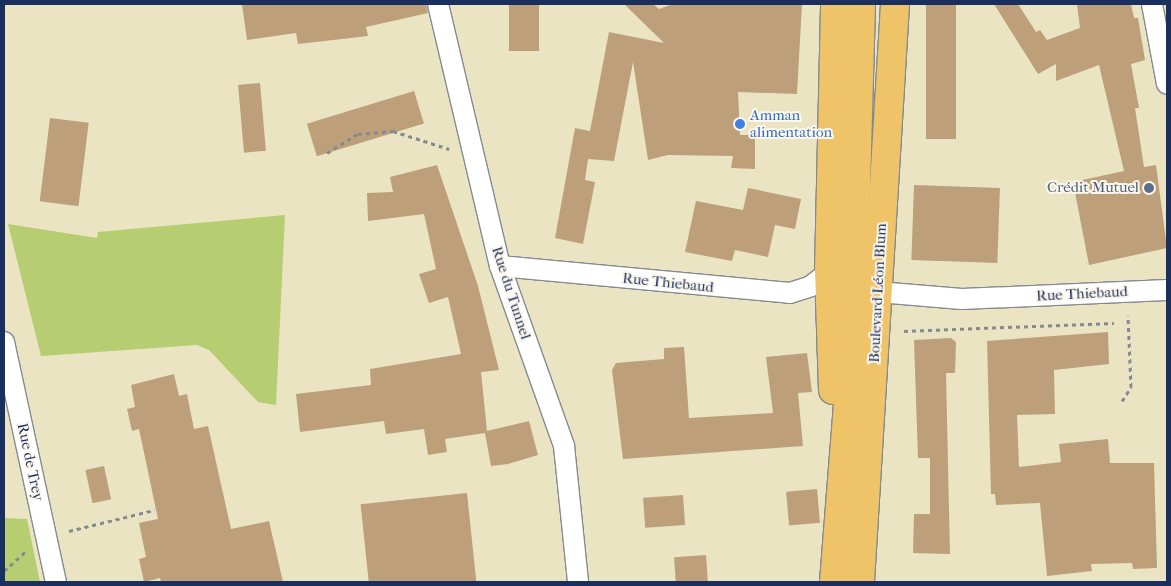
<!DOCTYPE html>
<meta charset="utf-8">
<style>
body{margin:0}
#map{position:relative;width:1171px;height:586px;overflow:hidden;background:#ebe4c3;font-family:"IM FELL French Canon",serif}
div>[style]{position:absolute}
[style*='--x']{left:calc(var(--x)*1px);top:calc(var(--y)*1px);width:calc(var(--w)*1px);rotate:calc(var(--a)*1deg)}
.green>*{inset:0;background:#b6cd71}
.building>*{inset:0;background:#bd9f7a;transform-origin:0 0}
.path>*{height:3px;margin-top:-1.5px;transform-origin:0;background:repeating-linear-gradient(90deg,#838a90 0 4px,transparent 0 8px)}
.roads{filter:drop-shadow(1px 0 #838a90) drop-shadow(-1px 0 #838a90) drop-shadow(0 1px #838a90) drop-shadow(0 -1px #838a90)}
.street>*{height:20px;margin:-10px;padding:0 10px;transform-origin:10px;border-radius:10px;background:#fff}
.primary>*{height:28px;margin:-14px;padding:0 14px;transform-origin:14px;border-radius:14px;background:#efc469}
.dots>*{width:14px;height:14px;translate:-50% -50%;box-sizing:border-box;border:2px solid #fbf7ec;border-radius:50%}
span{translate:-50% -50%;white-space:nowrap;text-align:center;line-height:1.15;-webkit-text-stroke:4px #fbf7ec;paint-order:stroke}
.shop-label{font-size:15px;color:#366cbe}
.left{translate:0 -50%;text-align:left}
.service-label{font-size:15px;color:#4e5e75}
.right{translate:-100% -50%;text-align:right}
.street-label{font-size:15px;color:#1b2f5e}
.frame{position:absolute;inset:0;border:5px solid #1b2f5e;pointer-events:none}
</style>
<div id="map">
<div class="green">
<i style="clip-path:polygon(285px 215px,276px 405px,258px 402px,209px 350px,197px 345px,41px 356px,8px 224px,97px 238px,98px 232px)"></i>
<i style="clip-path:polygon(4px 518px,27px 519px,40px 582px,4px 582px)"></i>
</div>
<div class="building">
<i style="clip-path:polygon(242px 4px,426px 4px,428px 13px,366px 27px,368px 36px,298px 44px,296px 33px,247px 40px)"></i>
<i style="left:509px;top:4px;width:30px;height:47px"></i>
<i style="clip-path:polygon(624px 4px,653px 4px,659px 9px,673px 4px,802px 4px,797px 94px,738px 92px,740px 135px,755px 135px,755px 169px,731px 168px,733px 156px,668px 155px,648px 160px,633px 62px,614px 161px,588px 159px,585px 180px,595px 182px,583px 244px,555px 238px,575px 128px,590px 131px,609px 32px,664px 43px)"></i>
<i style="left:926px;top:4px;width:30px;height:135px"></i>
<i style="clip-path:polygon(994px 4px,1018px 4px,1036px 32px,1040px 30px,1047px 40px,1080px 28px,1077px 4px,1131px 4px,1134px 18px,1138px 18px,1145px 60px,1131px 64px,1139px 108px,1135px 108px,1144px 167px,1156px 165px,1167px 248px,1089px 265px,1073px 182px,1124px 171px,1099px 65px,1056px 81px,1056px 64px,1038px 74px)"></i>
<i style="left:260px;top:83px;width:68px;height:22px;rotate:85deg"></i>
<i style="left:414px;top:91px;width:34px;height:112px;rotate:73deg"></i>
<i style="left:50px;top:118px;width:39px;height:84px;rotate:7deg"></i>
<i style="clip-path:polygon(437px 165px,478px 286px,499px 370px,481px 372px,487px 431px,529px 421px,538px 455px,508px 464px,491px 466px,485px 433px,445px 439px,447px 452px,428px 455px,424px 429px,386px 434px,384px 421px,300px 432px,296px 394px,371px 385px,370px 369px,461px 354px,448px 297px,429px 303px,419px 274px,436px 269px,424px 214px,368px 221px,367px 193px,393px 192px,390px 177px)"></i>
<i style="left:914px;top:185px;width:86px;height:75px;rotate:2deg"></i>
<i style="clip-path:polygon(748px 188px,801px 199px,795px 229px,775px 225px,768px 257px,735px 250px,732px 261px,685px 252px,696px 201px,743px 210px)"></i>
<i style="clip-path:polygon(1108px 332px,1109px 364px,1054px 370px,1055px 414px,1017px 415px,1019px 467px,1061px 462px,1059px 444px,1108px 439px,1110px 463px,1154px 463px,1157px 568px,1133px 569px,1132px 563px,1091px 564px,1092px 571px,1047px 576px,1040px 503px,996px 505px,995px 494px,991px 494px,987px 341px)"></i>
<i style="clip-path:polygon(951px 338px,956px 342px,955px 373px,946px 373px,950px 554px,913px 553px,914px 514px,930px 514px,930px 458px,918px 458px,914px 340px)"></i>
<i style="clip-path:polygon(684px 347px,689px 418px,773px 413px,766px 357px,807px 353px,812px 392px,798px 393px,803px 446px,623px 459px,612px 370px,616px 363px,664px 359px,664px 348px)"></i>
<i style="clip-path:polygon(174px 374px,179px 396px,187px 394px,194px 429px,208px 426px,231px 529px,269px 521px,283px 582px,161px 582px,160px 578px,144px 582px,139px 559px,146px 557px,139px 523px,158px 519px,139px 429px,132px 431px,127px 409px,135px 407px,131px 385px)"></i>
<i style="left:104px;top:466px;width:34px;height:19px;rotate:78deg"></i>
<i style="left:817px;top:489px;width:34px;height:31px;rotate:85deg"></i>
<i style="left:467px;top:493px;width:90px;height:107px;rotate:84deg"></i>
<i style="left:683px;top:495px;width:30px;height:40px;rotate:86deg"></i>
<i style="left:706px;top:555px;width:27px;height:32px;rotate:86deg"></i>
</div>
<div class="path">
<i style="--x:327;--y:153;--w:36;--a:-32"></i>
<i style="--x:358;--y:134;--w:35;--a:-5"></i>
<i style="--x:393;--y:131;--w:59;--a:17.8"></i>
<i style="--x:904;--y:331;--w:210;--a:-2.2"></i>
<i style="--x:1122;--y:401;--w:17;--a:-57"></i>
<i style="--x:1131;--y:387;--w:72;--a:-92.4"></i>
<i style="--x:69;--y:531;--w:88;--a:-13.9"></i>
<i style="--x:4;--y:571;--w:30;--a:-42"></i>
</div>
<div class="roads">
<div class="street">
<i style="--x:438;--y:4;--w:269;--a:76.7"></i>
<i style="--x:500;--y:266;--w:191;--a:70.4"></i>
<i style="--x:564;--y:446;--w:137;--a:84.1"></i>
<i style="--x:1152;--y:4;--w:81;--a:79.4"></i>
<i style="--x:500;--y:266;--w:291;--a:5.3"></i>
<i style="--x:790;--y:293;--w:22;--a:-18"></i>
<i style="--x:811;--y:286;--w:23;--a:-38"></i>
<i style="--x:878;--y:292;--w:84;--a:4.8"></i>
<i style="--x:962;--y:299;--w:205;--a:-2.5"></i>
<i style="--x:4;--y:342;--w:246;--a:77.8"></i>
</div>
<div class="primary">
<i style="--x:833;--y:390;--w:118;--a:-91.9"></i>
<i style="--x:829;--y:272;--w:268;--a:-88.7"></i>
<i style="--x:834;--y:582;--w:219;--a:-85.5"></i>
<i style="--x:851;--y:364;--w:360;--a:-88.4"></i>
<i style="--x:860;--y:582;--w:579;--a:-86.53"></i>
</div>
</div>
<div class="dots">
<i style="left:740px;top:124px;background:#3f7fe0"></i>
<i style="left:1149px;top:188px;background:#5c6f8a"></i>
</div>
<div class="shop-label">
<span class="left" style="left:750px;top:124px">Amman<br>alimentation</span>
</div>
<div class="service-label">
<span class="right" style="left:1139px;top:188px">Crédit Mutuel</span>
</div>
<div class="street-label">
<span style="left:668px;top:283px;rotate:6deg">Rue Thiebaud</span>
<span style="left:511px;top:293px;rotate:72deg">Rue du Tunnel</span>
<span style="left:878px;top:293px;rotate:-87deg">Boulevard Léon Blum</span>
<span style="left:1082px;top:294px;rotate:-3deg">Rue Thiebaud</span>
<span style="left:30px;top:462px;rotate:78deg">Rue de Trey</span>
</div>
<div class="frame"></div>
</div>
